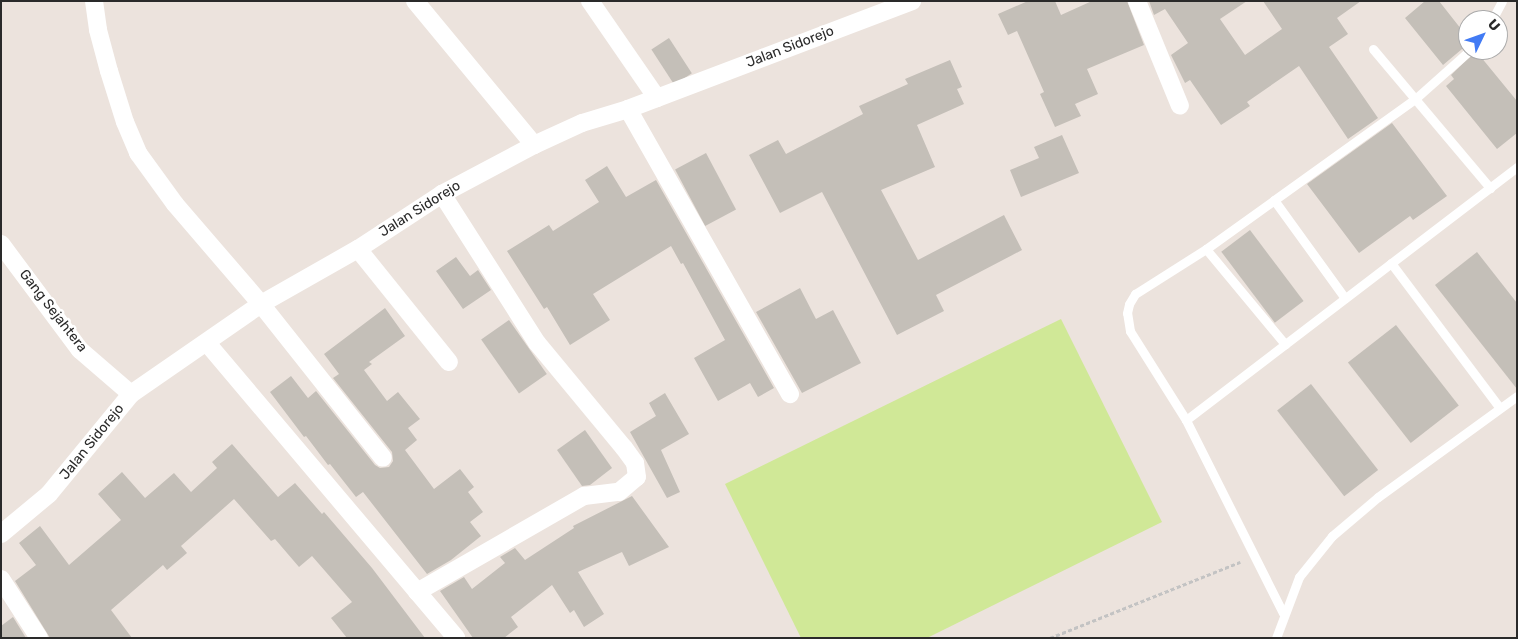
<!DOCTYPE html>
<style>
body{margin:0}
#map{position:relative;width:1518px;height:639px;overflow:hidden;background:#ece3dd;font-family:Rubik,sans-serif}
div>[style]{position:absolute}
[style*='--x']{left:calc(var(--x)*1px);top:calc(var(--y)*1px);width:calc(var(--w)*1px);rotate:calc(var(--a)*1deg)}
.pitch>*{inset:0;background:#d0e897}
.building>*{inset:0;background:#c4bfb8;transform-origin:0 0}
.path>*{height:3px;margin-top:-1.5px;transform-origin:0;background:repeating-linear-gradient(90deg,#c3c3c3 0 4px,transparent 0 6.5px)}
.service>*{height:9px;margin:-4.5px;padding:0 4.5px;transform-origin:4.5px;border-radius:4.5px;background:#fff}
.minor>*{height:18px;margin:-9px;padding:0 9px;transform-origin:9px;border-radius:9px;background:#fff}
span{translate:-50% -50%;white-space:nowrap;text-align:center;line-height:1.15;-webkit-text-stroke:5px #fff;paint-order:stroke}
.street-label{font-size:14px;color:#2a2a2a}
.frame{position:absolute;inset:0;border:2px solid #2a2a2a;pointer-events:none}
.north{position:absolute;left:1458px;top:10px;width:50px;height:50px;box-sizing:border-box;background:#fff;border:1px solid #aaa;border-radius:50%;rotate:48deg;font-size:14px;font-weight:700;line-height:20px;text-align:center;color:#2a2a2a}
.north::after{content:'';display:block;margin:auto;width:18px;height:22px;background:#427bf4;clip-path:polygon(50% 0,100% 100%,50% 72%,0 100%)}
</style>
<div id="map">
<div class="pitch">
<i style="clip-path:polygon(1061px 319px,1162px 522px,927px 638px,801px 638px,725px 484px)"></i>
</div>
<div class="building">
<i style="clip-path:polygon(1028px 1px,1055px 1px,1061px 15px,1092px 1px,1127px 1px,1144px 45px,1087px 69px,1098px 94px,1075px 104px,1081px 116px,1055px 127px,1040px 94px,1044px 92px,1017px 31px,1008px 35px,998px 14px)"></i>
<i style="clip-path:polygon(1149px 1px,1247px 1px,1220px 19px,1245px 55px,1282px 29px,1263px 1px,1361px 1px,1337px 18px,1348px 34px,1329px 47px,1378px 118px,1348px 139px,1299px 66px,1247px 102px,1250px 106px,1221px 125px,1190px 80px,1185px 83px,1171px 55px,1188px 43px,1165px 9px,1154px 15px)"></i>
<i style="clip-path:polygon(1425px 1px,1439px 1px,1465px 34px,1464px 36px,1468px 41px,1468px 44px,1443px 65px,1405px 18px)"></i>
<i style="left:669px;top:38px;width:42px;height:21px;rotate:57deg"></i>
<i style="clip-path:polygon(1476px 51px,1517px 101px,1517px 133px,1497px 149px,1446px 86px,1454px 79px,1451px 75px)"></i>
<i style="clip-path:polygon(950px 60px,962px 87px,957px 89px,964px 104px,917px 125px,935px 167px,881px 190px,918px 260px,1004px 215px,1022px 250px,936px 295px,944px 311px,897px 335px,822px 192px,780px 213px,749px 155px,778px 140px,786px 154px,863px 114px,859px 106px,908px 84px,905px 79px)"></i>
<i style="clip-path:polygon(1392px 123px,1447px 196px,1413px 220px,1410px 216px,1359px 253px,1307px 184px)"></i>
<i style="clip-path:polygon(1062px 135px,1079px 173px,1021px 197px,1010px 170px,1039px 158px,1034px 147px)"></i>
<i style="left:706px;top:153px;width:64px;height:35px;rotate:62deg"></i>
<i style="clip-path:polygon(607px 166px,626px 197px,656px 180px,774px 388px,758px 397px,750px 383px,718px 401px,694px 358px,725px 340px,683px 263px,681px 264px,671px 246px,593px 294px,610px 320px,570px 345px,547px 307px,544px 309px,507px 251px,549px 225px,553px 231px,599px 202px,585px 180px)"></i>
<i style="left:1250px;top:230px;width:89px;height:36px;rotate:53deg"></i>
<i style="clip-path:polygon(1477px 252px,1517px 303px,1517px 389px,1435px 285px)"></i>
<i style="clip-path:polygon(456px 257px,470px 276px,478px 270px,491px 290px,463px 309px,436px 271px)"></i>
<i style="clip-path:polygon(800px 288px,816px 319px,833px 310px,861px 363px,802px 393px,756px 312px)"></i>
<i style="clip-path:polygon(385px 308px,405px 336px,369px 362px,372px 364px,364px 370px,387px 401px,398px 392px,420px 419px,408px 428px,417px 440px,405px 450px,434px 489px,460px 469px,474px 487px,468px 492px,483px 512px,470px 522px,481px 536px,451px 560px,427px 574px,363px 492px,356px 497px,330px 464px,328px 465px,306px 436px,304px 437px,270px 392px,291px 376px,308px 398px,316px 391px,375px 465px,380px 468px,389px 467px,393px 461px,392px 452px,333px 378px,339px 374px,324px 354px)"></i>
<i style="left:509px;top:320px;width:66px;height:34px;rotate:55deg"></i>
<i style="left:1396px;top:325px;width:102px;height:61px;rotate:52deg"></i>
<i style="left:1311px;top:384px;width:109px;height:43px;rotate:52deg"></i>
<i style="clip-path:polygon(665px 393px,689px 434px,661px 450px,680px 492px,667px 498px,630px 432px,656px 416px,649px 403px)"></i>
<i style="clip-path:polygon(585px 430px,612px 468px,590px 485px,582px 486px,557px 450px)"></i>
<i style="clip-path:polygon(232px 444px,278px 497px,295px 483px,322px 514px,324px 512px,372px 568px,425px 638px,347px 638px,331px 618px,352px 602px,312px 556px,299px 567px,275px 539px,271px 541px,234px 499px,181px 546px,187px 553px,167px 570px,163px 565px,111px 610px,132px 638px,50px 638px,15px 581px,36px 565px,19px 543px,40px 526px,69px 565px,121px 520px,98px 494px,122px 472px,145px 498px,174px 473px,191px 492px,217px 468px,212px 462px)"></i>
<i style="clip-path:polygon(632px 496px,669px 547px,629px 566px,622px 552px,578px 572px,604px 614px,584px 627px,574px 610px,570px 613px,552px 585px,511px 617px,518px 627px,504px 638px,473px 638px,440px 591px,464px 577px,472px 589px,505px 563px,500px 557px,515px 548px,525px 560px,574px 528px,573px 526px)"></i>
<i style="clip-path:polygon(13px 617px,26px 638px,1px 638px,1px 626px)"></i>
</div>
<div class="path">
<i style="--x:1050;--y:638;--w:205;--a:-21.8"></i>
</div>
<div class="service">
<i style="--x:1492;--y:20;--w:21;--a:-62"></i>
<i style="--x:1373;--y:49;--w:182;--a:49.9"></i>
<i style="--x:1274;--y:200;--w:121;--a:54.1"></i>
<i style="--x:1206;--y:249;--w:124;--a:50.3"></i>
<i style="--x:1391;--y:263;--w:181;--a:53.1"></i>
<i style="--x:1186;--y:420;--w:417;--a:-37.4"></i>
<i style="--x:1283;--y:613;--w:216;--a:-116.7"></i>
<i style="--x:1186;--y:420;--w:105;--a:-122.2"></i>
<i style="--x:1130;--y:331;--w:18;--a:-99"></i>
<i style="--x:1127;--y:313;--w:9;--a:-77"></i>
<i style="--x:1129;--y:304;--w:12;--a:-59"></i>
<i style="--x:1135;--y:294;--w:84;--a:-32.4"></i>
<i style="--x:1206;--y:249;--w:257;--a:-35.7"></i>
<i style="--x:1415;--y:99;--w:74;--a:-41.7"></i>
<i style="--x:1276;--y:638;--w:65;--a:-69.3"></i>
<i style="--x:1299;--y:577;--w:53;--a:-51.2"></i>
<i style="--x:1332;--y:536;--w:60;--a:-40.3"></i>
<i style="--x:1378;--y:497;--w:172;--a:-36"></i>
</div>
<div class="minor">
<i style="--x:94;--y:1;--w:29;--a:82"></i>
<i style="--x:98;--y:30;--w:42;--a:75"></i>
<i style="--x:109;--y:71;--w:53;--a:72.6"></i>
<i style="--x:125;--y:122;--w:34;--a:67"></i>
<i style="--x:138;--y:153;--w:63;--a:54"></i>
<i style="--x:175;--y:204;--w:132;--a:49.3"></i>
<i style="--x:261;--y:304;--w:196;--a:51.6"></i>
<i style="--x:415;--y:1;--w:187;--a:50.4"></i>
<i style="--x:590;--y:1;--w:118;--a:55.4"></i>
<i style="--x:1137;--y:1;--w:113;--a:67.7"></i>
<i style="--x:628;--y:109;--w:328;--a:60.4"></i>
<i style="--x:1;--y:244;--w:132;--a:53.3"></i>
<i style="--x:80;--y:350;--w:67;--a:40.8"></i>
<i style="--x:358;--y:249;--w:145;--a:51.2"></i>
<i style="--x:207;--y:343;--w:386;--a:49.8"></i>
<i style="--x:1;--y:534;--w:62;--a:-39.8"></i>
<i style="--x:49;--y:494;--w:129;--a:-50.6"></i>
<i style="--x:131;--y:394;--w:158;--a:-34.7"></i>
<i style="--x:261;--y:304;--w:112;--a:-29.6"></i>
<i style="--x:358;--y:249;--w:100;--a:-33.2"></i>
<i style="--x:442;--y:194;--w:104;--a:-28"></i>
<i style="--x:534;--y:145;--w:53;--a:-24.6"></i>
<i style="--x:582;--y:123;--w:48;--a:-16.9"></i>
<i style="--x:628;--y:109;--w:304;--a:-20.8"></i>
<i style="--x:1;--y:579;--w:70;--a:57.2"></i>
<i style="--x:417;--y:592;--w:193;--a:-29.9"></i>
<i style="--x:584;--y:496;--w:35;--a:-7"></i>
<i style="--x:619;--y:492;--w:23;--a:-40"></i>
<i style="--x:637;--y:477;--w:14;--a:-98"></i>
<i style="--x:635;--y:463;--w:19;--a:-126"></i>
<i style="--x:624;--y:448;--w:136;--a:-129.6"></i>
<i style="--x:537;--y:343;--w:177;--a:-122.5"></i>
</div>
<div class="street-label">
<span style="left:790px;top:47px;rotate:-21deg">Jalan Sidorejo</span>
<span style="left:420px;top:209px;rotate:-32deg">Jalan Sidorejo</span>
<span style="left:53px;top:311px;rotate:52deg">Gang Sejahtera</span>
<span style="left:92px;top:442px;rotate:-51deg">Jalan Sidorejo</span>
</div>
<div class="frame"></div>
<div class="north">U</div>
</div>
